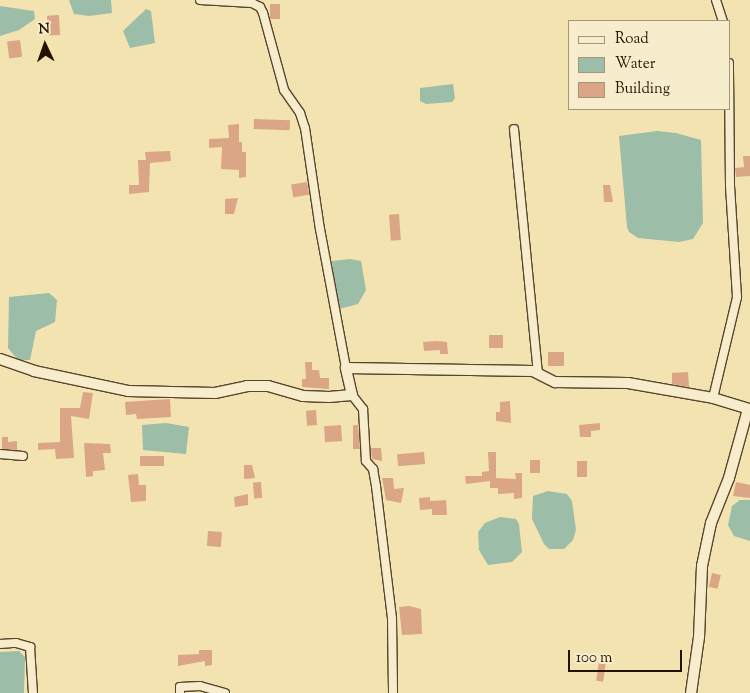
<!DOCTYPE html>
<style>
body{margin:0}
#map{position:relative;width:750px;height:693px;overflow:hidden;background:#f3e3b0;font-family:"Sorts Mill Goudy",serif}
div>[style]{position:absolute}
[style*='--x']{left:calc(var(--x)*1px);top:calc(var(--y)*1px);width:calc(var(--w)*1px);rotate:calc(var(--a)*1deg)}
.water>*{inset:0;background:#9cbea8}
.building>*{inset:0;background:#dba686;transform-origin:0 0}
.roads{filter:drop-shadow(1px 0 #57462c) drop-shadow(-1px 0 #57462c) drop-shadow(0 1px #57462c) drop-shadow(0 -1px #57462c)}
.minor>*{height:8px;margin:-4px;padding:0 4px;transform-origin:4px;border-radius:4px;background:#f7edcc}
.tertiary>*{height:10px;margin:-5px;padding:0 5px;transform-origin:5px;border-radius:5px;background:#f7edcc}
span{translate:-50% -50%;white-space:nowrap;text-align:center;line-height:1.15;-webkit-text-stroke:4px #f7edcc;paint-order:stroke}
.legend{position:absolute;left:568px;top:20px;width:162px;height:90px;box-sizing:border-box;background:#f7edcc;border:1px solid #a2957a;margin:0;padding:6px 9px;list-style:none;font-size:15px;color:#231200}
.legend li{display:flex;align-items:center;gap:10px;height:25px}
.legend b{width:25px;border:1px solid #a2957a}
.north{position:absolute;left:20px;top:20px;width:50px;height:50px;-webkit-text-stroke:4px #f7edcc;paint-order:stroke;rotate:357deg;font-size:14px;font-weight:700;line-height:20px;text-align:center;color:#231200}
.north::after{content:'';display:block;margin:auto;width:18px;height:22px;background:#231200;clip-path:polygon(50% 0,100% 100%,50% 72%,0 100%)}
.scale{position:absolute;left:568px;top:650px;width:114px;height:22px;box-sizing:border-box;border:2px solid #231200;border-top:0;padding-left:6px;font-size:15px;line-height:18px;white-space:nowrap;color:#231200;-webkit-text-stroke:4px #f7edcc;paint-order:stroke}
</style>
<div id="map">
<div class="water">
<i style="clip-path:polygon(69px 0,111px 0,112px 13px,89px 16px,74px 14px)"></i>
<i style="clip-path:polygon(0 6px,34px 11px,35px 19px,19px 30px,0 36px)"></i>
<i style="clip-path:polygon(146px 9px,151px 11px,155px 43px,130px 48px,123px 31px)"></i>
<i style="clip-path:polygon(453px 84px,455px 98px,452px 102px,426px 104px,420px 101px,420px 88px)"></i>
<i style="clip-path:polygon(657px 131px,676px 133px,701px 140px,703px 223px,693px 239px,679px 242px,638px 238px,629px 232px,627px 227px,619px 136px)"></i>
<i style="clip-path:polygon(350px 259px,361px 261px,366px 290px,358px 304px,336px 310px,332px 261px)"></i>
<i style="clip-path:polygon(49px 293px,57px 300px,55px 322px,36px 331px,30px 360px,18px 360px,8px 348px,9px 297px)"></i>
<i style="clip-path:polygon(166px 423px,189px 427px,186px 454px,143px 450px,142px 425px)"></i>
<i style="clip-path:polygon(548px 491px,567px 494px,572px 501px,576px 530px,573px 540px,564px 549px,549px 549px,544px 544px,532px 519px,533px 496px)"></i>
<i style="clip-path:polygon(740px 500px,750px 500px,750px 541px,734px 536px,728px 525px,732px 506px)"></i>
<i style="clip-path:polygon(500px 517px,516px 519px,519px 524px,522px 552px,512px 562px,488px 565px,479px 550px,478px 532px,485px 523px)"></i>
<i style="clip-path:polygon(19px 651px,25px 657px,24px 693px,0 693px,0 652px)"></i>
</div>
<div class="building">
<i style="left:270px;top:4px;width:10px;height:15px"></i>
<i style="left:59px;top:15px;width:20px;height:12px;rotate:87deg"></i>
<i style="left:20px;top:40px;width:17px;height:13px;rotate:83deg"></i>
<i style="left:254px;top:119px;width:36px;height:10px;rotate:2deg"></i>
<i style="clip-path:polygon(239px 124px,239px 142px,242px 142px,242px 152px,246px 152px,246px 177px,239px 178px,239px 170px,221px 169px,222px 147px,209px 148px,209px 139px,229px 138px,228px 125px)"></i>
<i style="clip-path:polygon(170px 151px,171px 161px,150px 163px,149px 192px,129px 194px,129px 185px,139px 185px,138px 160px,146px 160px,145px 152px)"></i>
<i style="clip-path:polygon(743px 156px,750px 156px,750px 176px,736px 177px,735px 168px,744px 167px)"></i>
<i style="left:307px;top:182px;width:13px;height:16px;rotate:81deg"></i>
<i style="clip-path:polygon(603px 185px,610px 185px,613px 202px,604px 202px)"></i>
<i style="clip-path:polygon(238px 198px,234px 214px,225px 214px,225px 199px)"></i>
<i style="left:399px;top:214px;width:26px;height:10px;rotate:86deg"></i>
<i style="left:489px;top:335px;width:14px;height:13px"></i>
<i style="clip-path:polygon(436px 341px,447px 342px,448px 354px,440px 354px,440px 350px,424px 351px,423px 342px)"></i>
<i style="left:548px;top:352px;width:16px;height:14px"></i>
<i style="clip-path:polygon(305px 362px,312px 362px,312px 370px,319px 370px,320px 378px,329px 378px,329px 389px,302px 387px,302px 379px,306px 379px)"></i>
<i style="clip-path:polygon(688px 372px,689px 387px,672px 384px,672px 373px)"></i>
<i style="clip-path:polygon(83px 392px,93px 393px,89px 419px,71px 416px,74px 458px,56px 459px,55px 449px,38px 450px,38px 443px,60px 442px,60px 408px,80px 408px)"></i>
<i style="clip-path:polygon(170px 399px,171px 417px,137px 419px,136px 414px,126px 415px,125px 402px)"></i>
<i style="clip-path:polygon(510px 401px,511px 423px,496px 421px,496px 412px,500px 412px,500px 402px)"></i>
<i style="left:316px;top:410px;width:15px;height:10px;rotate:86deg"></i>
<i style="clip-path:polygon(600px 423px,600px 430px,591px 431px,591px 437px,580px 437px,579px 425px)"></i>
<i style="left:341px;top:425px;width:16px;height:17px;rotate:86deg"></i>
<i style="clip-path:polygon(353px 425px,358px 425px,360px 449px,353px 449px)"></i>
<i style="clip-path:polygon(2px 437px,8px 437px,8px 442px,17px 441px,17px 450px,2px 449px)"></i>
<i style="clip-path:polygon(84px 443px,110px 444px,111px 453px,103px 453px,105px 470px,93px 471px,93px 476px,86px 477px)"></i>
<i style="clip-path:polygon(371px 448px,381px 448px,382px 461px,372px 459px)"></i>
<i style="left:424px;top:452px;width:12px;height:27px;rotate:85deg"></i>
<i style="clip-path:polygon(488px 452px,496px 452px,496px 478px,516px 479px,515px 473px,522px 473px,522px 498px,514px 499px,514px 493px,498px 494px,498px 488px,490px 488px,490px 481px,466px 484px,465px 476px,482px 476px,482px 472px,489px 471px)"></i>
<i style="left:140px;top:456px;width:24px;height:10px"></i>
<i style="left:530px;top:460px;width:10px;height:13px"></i>
<i style="left:577px;top:461px;width:10px;height:16px"></i>
<i style="clip-path:polygon(244px 465px,252px 465px,255px 478px,244px 479px)"></i>
<i style="clip-path:polygon(138px 474px,139px 485px,146px 485px,146px 501px,131px 502px,128px 475px)"></i>
<i style="clip-path:polygon(382px 478px,393px 478px,394px 489px,404px 488px,401px 503px,386px 500px)"></i>
<i style="left:261px;top:482px;width:16px;height:8px;rotate:86deg"></i>
<i style="clip-path:polygon(736px 482px,750px 485px,750px 498px,733px 496px)"></i>
<i style="clip-path:polygon(248px 494px,248px 505px,235px 507px,234px 497px)"></i>
<i style="clip-path:polygon(430px 497px,430px 501px,446px 500px,447px 515px,432px 515px,432px 509px,420px 510px,419px 498px)"></i>
<i style="left:208px;top:531px;width:14px;height:15px;rotate:4deg"></i>
<i style="left:712px;top:573px;width:9px;height:14px;rotate:13deg"></i>
<i style="clip-path:polygon(409px 606px,421px 609px,422px 634px,402px 635px,399px 607px)"></i>
<i style="clip-path:polygon(199px 650px,212px 650px,212px 665px,205px 666px,205px 661px,178px 666px,178px 655px,199px 654px)"></i>
<i style="left:599px;top:661px;width:7px;height:20px;rotate:8deg"></i>
</div>
<div class="roads">
<div class="minor">
<i style="--x:200;--y:0;--w:52;--a:3.3"></i>
<i style="--x:252;--y:3;--w:9;--a:27"></i>
<i style="--x:260;--y:7;--w:7;--a:63"></i>
<i style="--x:263;--y:13;--w:80;--a:74.7"></i>
<i style="--x:284;--y:90;--w:28;--a:55"></i>
<i style="--x:300;--y:113;--w:16;--a:72"></i>
<i style="--x:305;--y:128;--w:102;--a:81.6"></i>
<i style="--x:320;--y:229;--w:141;--a:79.4"></i>
<i style="--x:716;--y:0;--w:22;--a:72"></i>
<i style="--x:514;--y:129;--w:245;--a:84.4"></i>
<i style="--x:352;--y:395;--w:18;--a:52"></i>
<i style="--x:363;--y:409;--w:52;--a:86.7"></i>
<i style="--x:366;--y:461;--w:11;--a:49"></i>
<i style="--x:373;--y:469;--w:17;--a:80"></i>
<i style="--x:376;--y:486;--w:134;--a:83.1"></i>
<i style="--x:392;--y:619;--w:74;--a:89.2"></i>
<i style="--x:713;--y:398;--w:104;--a:-76.6"></i>
<i style="--x:737;--y:297;--w:112;--a:-93.6"></i>
<i style="--x:730;--y:185;--w:122;--a:-90.5"></i>
<i style="--x:0;--y:454;--w:23;--a:5"></i>
<i style="--x:0;--y:644;--w:16;--a:-4"></i>
<i style="--x:16;--y:643;--w:15;--a:16"></i>
<i style="--x:30;--y:647;--w:46;--a:86.3"></i>
<i style="--x:180;--y:693;--w:6;--a:-90"></i>
<i style="--x:180;--y:687;--w:20;--a:-3"></i>
<i style="--x:200;--y:686;--w:26;--a:16"></i>
</div>
<div class="tertiary">
<i style="--x:0;--y:359;--w:36;--a:19"></i>
<i style="--x:34;--y:371;--w:96;--a:12"></i>
<i style="--x:128;--y:391;--w:87;--a:1.3"></i>
<i style="--x:215;--y:393;--w:33;--a:-12"></i>
<i style="--x:247;--y:386;--w:21;--a:0"></i>
<i style="--x:268;--y:386;--w:36;--a:16"></i>
<i style="--x:303;--y:396;--w:26;--a:2"></i>
<i style="--x:329;--y:397;--w:23;--a:-5"></i>
<i style="--x:352;--y:395;--w:28;--a:-103"></i>
<i style="--x:346;--y:368;--w:187;--a:0.9"></i>
<i style="--x:533;--y:371;--w:25;--a:27"></i>
<i style="--x:555;--y:382;--w:73;--a:0.8"></i>
<i style="--x:628;--y:383;--w:86;--a:10"></i>
<i style="--x:713;--y:398;--w:37;--a:17"></i>
<i style="--x:748;--y:409;--w:72;--a:105.4"></i>
<i style="--x:729;--y:478;--w:48;--a:111.8"></i>
<i style="--x:711;--y:523;--w:44;--a:101.8"></i>
<i style="--x:702;--y:566;--w:71;--a:92.4"></i>
<i style="--x:699;--y:637;--w:57;--a:98.1"></i>
</div>
</div>
<ul class="legend">
<li><b style="height:6px;background:#f7edcc"></b>Road</li>
<li><b style="height:14px;background:#9cbea8"></b>Water</li>
<li><b style="height:14px;background:#dba686"></b>Building</li>
</ul>
<div class="north">N</div>
<div class="scale">100 m</div>
</div>
